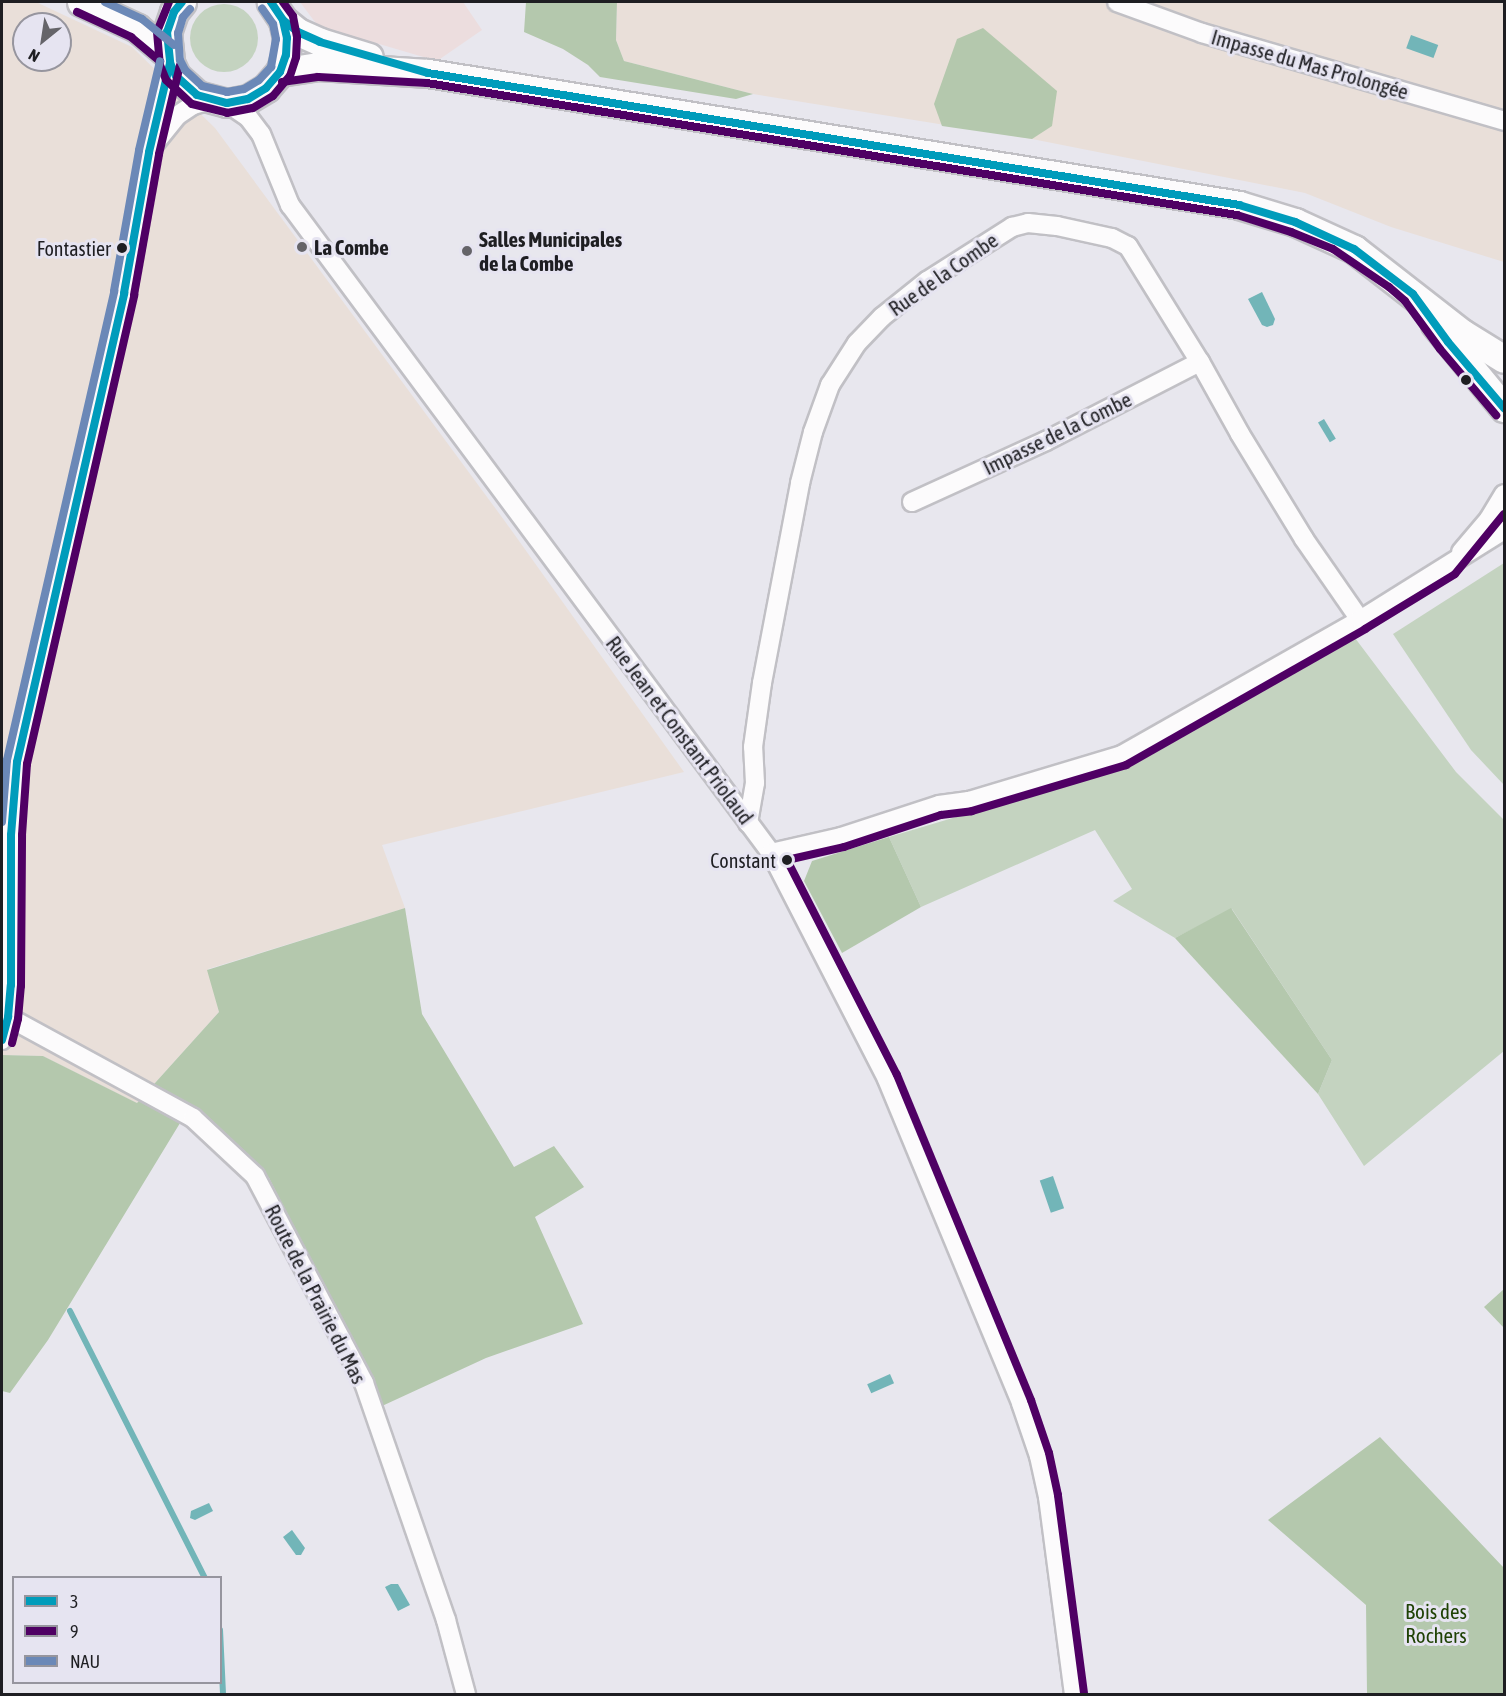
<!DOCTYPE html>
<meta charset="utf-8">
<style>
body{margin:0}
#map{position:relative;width:1506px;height:1696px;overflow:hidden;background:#e8e7ee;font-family:"Asap Condensed",sans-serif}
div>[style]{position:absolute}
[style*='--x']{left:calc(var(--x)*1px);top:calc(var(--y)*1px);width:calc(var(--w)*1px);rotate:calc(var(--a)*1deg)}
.commercial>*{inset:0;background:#ecddde}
.industrial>*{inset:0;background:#e9dfd9}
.green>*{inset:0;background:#c4d3c0}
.round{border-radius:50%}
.forest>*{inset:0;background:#b4c8ad}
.water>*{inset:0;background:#72b5b8;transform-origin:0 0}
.stream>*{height:6px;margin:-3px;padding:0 3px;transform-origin:3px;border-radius:3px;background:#72b5b8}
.roads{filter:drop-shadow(2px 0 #c1c0c5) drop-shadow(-2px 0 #c1c0c5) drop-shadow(0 2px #c1c0c5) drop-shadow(0 -2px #c1c0c5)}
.street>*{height:18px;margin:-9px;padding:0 9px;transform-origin:9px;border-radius:9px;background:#fcfbfc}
.secondary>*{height:27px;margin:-13.5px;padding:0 13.5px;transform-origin:13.5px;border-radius:13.5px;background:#fcfbfc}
.bus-1>*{height:8px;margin:-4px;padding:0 4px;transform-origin:4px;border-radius:4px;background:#009cbb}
.bus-2>*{height:8px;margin:-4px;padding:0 4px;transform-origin:4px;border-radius:4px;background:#4f0064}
.bus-3>*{height:8px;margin:-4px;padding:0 4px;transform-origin:4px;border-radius:4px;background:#6b88b7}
.dots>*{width:16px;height:16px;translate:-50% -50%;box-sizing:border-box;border:3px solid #e6e4f1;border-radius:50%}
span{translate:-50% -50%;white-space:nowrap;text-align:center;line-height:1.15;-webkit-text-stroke:6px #e6e4f1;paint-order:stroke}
.bus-label{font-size:20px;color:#1e1e22}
.right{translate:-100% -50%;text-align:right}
.street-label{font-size:21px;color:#1e1e22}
.poi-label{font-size:21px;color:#1e1e22;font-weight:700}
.left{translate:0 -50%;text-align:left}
.park-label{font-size:21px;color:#1e4104}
.frame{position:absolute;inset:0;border:3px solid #1e1e22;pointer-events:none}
.legend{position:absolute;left:12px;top:1576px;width:210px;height:108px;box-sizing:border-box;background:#e6e4f1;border:2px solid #96959e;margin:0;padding:8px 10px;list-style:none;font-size:18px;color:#1e1e22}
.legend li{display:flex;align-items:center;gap:12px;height:30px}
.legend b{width:30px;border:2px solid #96959e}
.north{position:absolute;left:12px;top:12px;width:60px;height:60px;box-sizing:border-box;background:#e6e4f1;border:2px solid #96959e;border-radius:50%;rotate:210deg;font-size:16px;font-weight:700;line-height:24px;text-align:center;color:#1e1e22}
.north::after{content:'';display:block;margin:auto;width:21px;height:27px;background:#656469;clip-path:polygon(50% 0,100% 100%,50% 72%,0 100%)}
</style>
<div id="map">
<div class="commercial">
<i style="clip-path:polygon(300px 2px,463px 2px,482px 30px,437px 61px,318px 26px)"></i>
</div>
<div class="industrial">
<i style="clip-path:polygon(evenodd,2px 2px,36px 2px,132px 47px,215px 128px,504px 520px,684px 772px,382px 845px,405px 908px,208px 969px,219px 1012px,137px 1103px,43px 1056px,2px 1055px,2px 2px,24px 24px,60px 24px,60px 60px,24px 60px,24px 24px)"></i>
<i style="clip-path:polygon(617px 2px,1504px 2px,1504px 262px,1391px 227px,1305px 193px,1032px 139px,753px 94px,624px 61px,616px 40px)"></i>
</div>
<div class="green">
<i class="round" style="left:190px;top:4px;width:68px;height:68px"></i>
<i style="clip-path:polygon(1504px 563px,1504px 785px,1471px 750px,1393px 634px)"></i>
<i style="clip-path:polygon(1355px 638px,1456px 772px,1504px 820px,1504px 1051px,1364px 1166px,1318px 1094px,1332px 1060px,1232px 909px,1175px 938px,1113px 901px,1132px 889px,1095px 830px,921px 907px,889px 837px,1130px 765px)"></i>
</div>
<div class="forest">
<i style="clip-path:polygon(526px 2px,617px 2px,616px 40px,624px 61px,753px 94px,736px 99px,600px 77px,588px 65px,563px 49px,524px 32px)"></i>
<i style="clip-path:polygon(983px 28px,1057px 91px,1052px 126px,1032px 139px,942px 126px,934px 104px,957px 39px)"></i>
<i style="clip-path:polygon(889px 837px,921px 907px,842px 953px,804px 881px,812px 861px)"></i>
<i style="clip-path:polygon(405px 908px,422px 1014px,514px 1167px,554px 1146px,584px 1187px,535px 1217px,583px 1324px,486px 1358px,382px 1406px,269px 1178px,209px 1118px,191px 1105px,48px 1340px,10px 1393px,2px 1391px,2px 1055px,43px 1056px,137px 1103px,219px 1012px,207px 970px)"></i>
<i style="clip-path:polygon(1231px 908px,1332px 1060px,1318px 1094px,1175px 938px)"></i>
<i style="clip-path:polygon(1504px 1289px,1504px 1328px,1484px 1307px)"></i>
<i style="clip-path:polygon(1380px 1437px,1504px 1568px,1504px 1694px,1367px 1694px,1366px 1605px,1268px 1520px)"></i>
</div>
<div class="water">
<i style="left:1411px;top:35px;width:29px;height:14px;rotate:20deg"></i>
<i style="clip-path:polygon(1262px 292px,1275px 319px,1273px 325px,1267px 327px,1262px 325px,1248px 299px)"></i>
<i style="left:1324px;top:419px;width:23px;height:7px;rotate:59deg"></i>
<i style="left:1053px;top:1176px;width:34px;height:14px;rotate:71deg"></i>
<i style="left:890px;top:1374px;width:10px;height:25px;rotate:66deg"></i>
<i style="clip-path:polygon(209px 1503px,213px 1511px,195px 1520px,190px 1518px,191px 1511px)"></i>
<i style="clip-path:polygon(292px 1530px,305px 1548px,301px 1555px,296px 1555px,283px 1537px)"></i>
<i style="clip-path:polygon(391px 1584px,398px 1584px,410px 1605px,398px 1611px,385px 1587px)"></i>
</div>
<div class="stream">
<i style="--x:70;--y:1311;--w:299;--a:63.2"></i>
<i style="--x:220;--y:1630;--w:64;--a:87.3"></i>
</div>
<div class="roads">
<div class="street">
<i style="--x:1117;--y:2;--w:90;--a:20"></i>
<i style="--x:1202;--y:33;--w:315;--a:16.2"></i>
<i style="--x:227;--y:103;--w:25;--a:34"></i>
<i style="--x:248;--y:117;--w:21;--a:53"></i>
<i style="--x:261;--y:134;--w:77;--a:67.8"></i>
<i style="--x:290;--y:205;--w:807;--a:53.41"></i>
<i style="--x:771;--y:853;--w:254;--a:62.8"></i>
<i style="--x:887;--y:1079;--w:351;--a:67.5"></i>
<i style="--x:1021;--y:1403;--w:56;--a:71.2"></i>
<i style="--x:1039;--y:1456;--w:42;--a:77.6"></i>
<i style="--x:1048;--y:1497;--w:199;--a:82.5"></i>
<i style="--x:155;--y:143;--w:36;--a:-51"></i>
<i style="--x:178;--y:115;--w:18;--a:-34"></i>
<i style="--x:193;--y:105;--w:18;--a:-16"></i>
<i style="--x:912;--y:502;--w:147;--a:-24.5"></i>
<i style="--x:1046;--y:441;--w:173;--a:-27.2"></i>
<i style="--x:1461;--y:552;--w:43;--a:-49.7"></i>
<i style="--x:1489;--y:519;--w:29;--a:-59"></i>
<i style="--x:748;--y:823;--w:41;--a:-80.1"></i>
<i style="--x:755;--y:783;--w:36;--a:-93"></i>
<i style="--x:753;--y:747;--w:65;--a:-82"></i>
<i style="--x:762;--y:683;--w:204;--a:-79.2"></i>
<i style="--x:800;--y:483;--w:53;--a:-75.7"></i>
<i style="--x:813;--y:432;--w:50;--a:-70.1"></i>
<i style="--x:830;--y:385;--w:50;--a:-57.3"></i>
<i style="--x:857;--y:343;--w:36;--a:-46"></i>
<i style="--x:882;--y:317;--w:58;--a:-38.7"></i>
<i style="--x:927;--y:281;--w:101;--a:-32.4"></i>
<i style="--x:1012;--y:227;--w:16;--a:-14"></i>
<i style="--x:1028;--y:223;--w:29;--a:6"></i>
<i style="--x:1057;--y:226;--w:56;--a:12.3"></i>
<i style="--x:1112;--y:238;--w:18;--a:27"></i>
<i style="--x:1128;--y:246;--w:137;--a:58.2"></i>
<i style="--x:1200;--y:362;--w:82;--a:60.9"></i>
<i style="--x:1240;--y:434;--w:123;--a:58.6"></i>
<i style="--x:1304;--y:539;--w:98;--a:55.3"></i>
<i style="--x:771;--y:853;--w:72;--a:-12.9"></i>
<i style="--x:841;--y:837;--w:103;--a:-18.1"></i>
<i style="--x:939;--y:805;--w:30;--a:-8"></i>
<i style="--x:969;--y:801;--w:160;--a:-16.7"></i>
<i style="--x:1122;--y:755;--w:274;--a:-29.6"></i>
<i style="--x:1360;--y:620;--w:170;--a:-32"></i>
<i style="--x:8;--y:1017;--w:211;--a:28.6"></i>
<i style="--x:193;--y:1118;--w:85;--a:43.1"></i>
<i style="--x:255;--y:1176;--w:234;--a:62.2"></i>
<i style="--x:364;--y:1383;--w:251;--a:70.9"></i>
<i style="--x:446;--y:1620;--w:77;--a:74.9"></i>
<i style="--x:2;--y:1040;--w:24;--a:-75"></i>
<i style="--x:8;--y:1017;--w:32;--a:-85"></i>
<i style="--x:11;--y:985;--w:150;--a:-90"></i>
<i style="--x:11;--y:835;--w:73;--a:-85.3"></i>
<i style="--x:17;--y:762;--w:481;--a:-77.1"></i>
<i style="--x:124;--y:293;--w:143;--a:-79.9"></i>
<i style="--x:149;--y:152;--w:91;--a:-76.7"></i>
</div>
<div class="secondary">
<i style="--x:81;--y:2;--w:62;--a:24.9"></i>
<i style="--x:137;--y:28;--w:39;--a:40"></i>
<i style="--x:182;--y:2;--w:13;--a:129"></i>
<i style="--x:174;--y:12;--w:21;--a:109"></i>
<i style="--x:167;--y:32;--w:31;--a:84"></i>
<i style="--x:170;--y:63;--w:14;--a:65"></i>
<i style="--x:176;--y:76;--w:28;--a:42"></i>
<i style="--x:197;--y:95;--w:31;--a:15"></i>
<i style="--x:227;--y:103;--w:21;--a:-11"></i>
<i style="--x:248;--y:99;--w:21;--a:-31"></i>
<i style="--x:266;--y:88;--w:21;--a:-49"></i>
<i style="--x:280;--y:72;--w:18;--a:-71"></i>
<i style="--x:286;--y:55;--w:17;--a:-87"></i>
<i style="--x:287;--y:38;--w:18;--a:-103"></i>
<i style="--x:283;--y:20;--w:22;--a:-124"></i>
<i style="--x:283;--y:20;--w:19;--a:39"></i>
<i style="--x:298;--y:32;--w:24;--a:24"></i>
<i style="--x:320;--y:42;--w:51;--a:17"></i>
<i style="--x:280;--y:72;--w:38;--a:-9"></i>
<i style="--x:318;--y:66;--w:110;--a:3.6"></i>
<i style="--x:428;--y:73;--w:822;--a:9.24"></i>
<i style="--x:1239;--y:205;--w:59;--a:16.9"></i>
<i style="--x:1295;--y:222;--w:65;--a:24.6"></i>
<i style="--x:1354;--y:249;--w:137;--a:37.9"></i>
<i style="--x:1462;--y:333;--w:49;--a:31.8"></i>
<i style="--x:1435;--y:324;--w:109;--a:50.6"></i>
</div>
</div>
<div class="bus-1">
<i style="--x:182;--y:2;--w:13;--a:129"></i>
<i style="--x:174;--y:12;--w:21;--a:109"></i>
<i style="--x:167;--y:32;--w:31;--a:84"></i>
<i style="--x:170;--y:63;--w:14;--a:65"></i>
<i style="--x:176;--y:76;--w:28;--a:42"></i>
<i style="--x:197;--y:95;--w:31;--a:15"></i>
<i style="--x:227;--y:103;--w:21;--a:-11"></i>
<i style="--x:248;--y:99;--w:21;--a:-31"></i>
<i style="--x:266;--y:88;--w:21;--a:-49"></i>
<i style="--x:280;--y:72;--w:18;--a:-71"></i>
<i style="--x:286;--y:55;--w:17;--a:-87"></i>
<i style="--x:287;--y:38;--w:18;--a:-103"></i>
<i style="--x:283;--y:20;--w:22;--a:-124"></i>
<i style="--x:283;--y:20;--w:19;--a:39"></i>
<i style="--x:298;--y:32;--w:24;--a:24"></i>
<i style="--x:320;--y:42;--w:112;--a:16"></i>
<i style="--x:428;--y:73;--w:822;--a:9.24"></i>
<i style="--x:1239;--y:205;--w:59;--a:16.9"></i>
<i style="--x:1295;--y:222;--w:65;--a:24.6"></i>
<i style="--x:1354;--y:249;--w:74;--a:37.3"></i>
<i style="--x:1413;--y:294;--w:59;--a:53.9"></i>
<i style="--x:1448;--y:342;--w:87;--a:49.7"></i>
<i style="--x:2;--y:1040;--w:24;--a:-75"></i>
<i style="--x:8;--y:1017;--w:32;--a:-85"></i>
<i style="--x:11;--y:985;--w:150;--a:-90"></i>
<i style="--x:11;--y:835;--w:73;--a:-85.3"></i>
<i style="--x:17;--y:762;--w:481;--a:-77.1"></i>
<i style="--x:124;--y:293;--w:143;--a:-79.9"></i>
<i style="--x:149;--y:152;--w:91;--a:-76.7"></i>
</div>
<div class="bus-2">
<i style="--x:169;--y:2;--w:32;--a:112"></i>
<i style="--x:157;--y:32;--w:33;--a:85"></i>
<i style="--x:160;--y:65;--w:16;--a:68"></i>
<i style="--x:166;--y:80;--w:35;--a:43"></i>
<i style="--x:192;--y:104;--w:36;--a:14"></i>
<i style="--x:227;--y:113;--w:26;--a:-11"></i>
<i style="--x:253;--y:108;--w:23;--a:-31"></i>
<i style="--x:273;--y:96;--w:26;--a:-50"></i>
<i style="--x:290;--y:76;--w:20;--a:-72"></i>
<i style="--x:296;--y:57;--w:20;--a:-87"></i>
<i style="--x:297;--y:37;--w:21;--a:-101"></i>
<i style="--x:293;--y:16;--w:17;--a:-126"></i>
<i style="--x:77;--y:12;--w:60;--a:24.8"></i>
<i style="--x:131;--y:37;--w:38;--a:40"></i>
<i style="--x:282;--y:82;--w:36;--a:-8"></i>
<i style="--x:318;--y:77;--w:109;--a:3.2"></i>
<i style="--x:427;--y:83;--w:821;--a:9.26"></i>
<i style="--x:1237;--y:215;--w:57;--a:17.5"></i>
<i style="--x:1291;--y:232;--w:45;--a:22"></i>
<i style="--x:1333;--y:249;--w:68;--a:34.2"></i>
<i style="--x:1389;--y:287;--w:21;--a:41"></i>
<i style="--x:1405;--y:301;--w:59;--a:53.9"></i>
<i style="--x:1440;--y:349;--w:87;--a:49.7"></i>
<i style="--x:12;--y:1043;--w:25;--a:-76"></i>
<i style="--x:18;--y:1019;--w:33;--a:-85"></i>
<i style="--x:21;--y:986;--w:151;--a:-89.6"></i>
<i style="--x:22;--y:835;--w:71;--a:-86"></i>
<i style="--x:27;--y:764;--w:481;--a:-77.1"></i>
<i style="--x:134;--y:295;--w:143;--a:-79.9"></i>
<i style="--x:159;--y:154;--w:91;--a:-76.7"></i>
<i style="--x:1084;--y:1693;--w:200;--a:-97.5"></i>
<i style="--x:1058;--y:1495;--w:43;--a:-102.1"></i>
<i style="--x:1049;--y:1453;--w:56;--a:-108.8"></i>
<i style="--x:1031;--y:1400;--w:352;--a:-112.4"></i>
<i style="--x:897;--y:1075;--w:242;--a:-117.1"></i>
<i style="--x:787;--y:860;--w:58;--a:-12.8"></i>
<i style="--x:844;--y:847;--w:102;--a:-18.3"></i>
<i style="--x:941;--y:815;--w:31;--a:-7"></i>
<i style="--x:972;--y:811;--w:161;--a:-16.6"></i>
<i style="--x:1126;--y:765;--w:275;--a:-29.6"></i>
<i style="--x:1365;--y:629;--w:105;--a:-31.4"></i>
<i style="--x:1455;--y:574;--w:77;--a:-50.8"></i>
</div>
<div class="bus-3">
<i style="--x:105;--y:2;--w:41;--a:24.7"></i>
<i style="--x:142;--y:19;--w:41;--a:39.1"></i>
<i style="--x:190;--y:9;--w:11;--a:131"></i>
<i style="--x:183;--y:17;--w:17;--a:107"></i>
<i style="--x:178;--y:33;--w:27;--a:86"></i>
<i style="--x:180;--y:60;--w:11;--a:63"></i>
<i style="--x:185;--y:70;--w:23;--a:43"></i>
<i style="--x:202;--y:86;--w:26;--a:13"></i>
<i style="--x:227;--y:92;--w:17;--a:-10"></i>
<i style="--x:244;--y:89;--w:17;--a:-31"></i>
<i style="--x:259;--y:80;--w:18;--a:-47"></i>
<i style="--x:271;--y:67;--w:28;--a:-80"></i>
<i style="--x:276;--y:39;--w:15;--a:-101"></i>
<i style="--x:273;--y:24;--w:19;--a:-125"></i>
<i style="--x:2;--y:822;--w:62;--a:-85.4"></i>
<i style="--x:7;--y:760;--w:481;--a:-77.1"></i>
<i style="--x:114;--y:291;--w:143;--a:-79.9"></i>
<i style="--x:139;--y:150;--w:91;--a:-76.7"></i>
</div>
<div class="dots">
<i style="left:302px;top:247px;background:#656469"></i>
<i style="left:122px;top:248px;background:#1e1e22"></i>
<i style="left:467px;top:251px;background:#656469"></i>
<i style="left:1466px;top:380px;background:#1e1e22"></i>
<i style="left:787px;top:860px;background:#1e1e22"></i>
</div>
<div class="bus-label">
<span class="right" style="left:111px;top:248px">Fontastier</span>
<span class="right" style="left:776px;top:860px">Constant</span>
</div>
<div class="street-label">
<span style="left:1310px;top:64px;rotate:16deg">Impasse du Mas Prolongée</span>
<span style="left:943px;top:274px;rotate:-35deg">Rue de la Combe</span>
<span style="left:1057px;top:433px;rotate:-26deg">Impasse de la Combe</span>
<span style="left:680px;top:730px;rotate:53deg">Rue Jean et Constant Priolaud</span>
<span style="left:316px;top:1294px;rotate:63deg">Route de la Prairie du Mas</span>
</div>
<div class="poi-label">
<span class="left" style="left:479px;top:251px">Salles Municipales<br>de la Combe</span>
<span class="left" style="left:314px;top:247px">La Combe</span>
</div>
<div class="park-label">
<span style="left:1436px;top:1623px">Bois des<br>Rochers</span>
</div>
<div class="frame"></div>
<ul class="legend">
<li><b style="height:8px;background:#009cbb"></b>3</li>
<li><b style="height:8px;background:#4f0064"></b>9</li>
<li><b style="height:8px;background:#6b88b7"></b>NAU</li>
</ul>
<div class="north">N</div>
</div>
